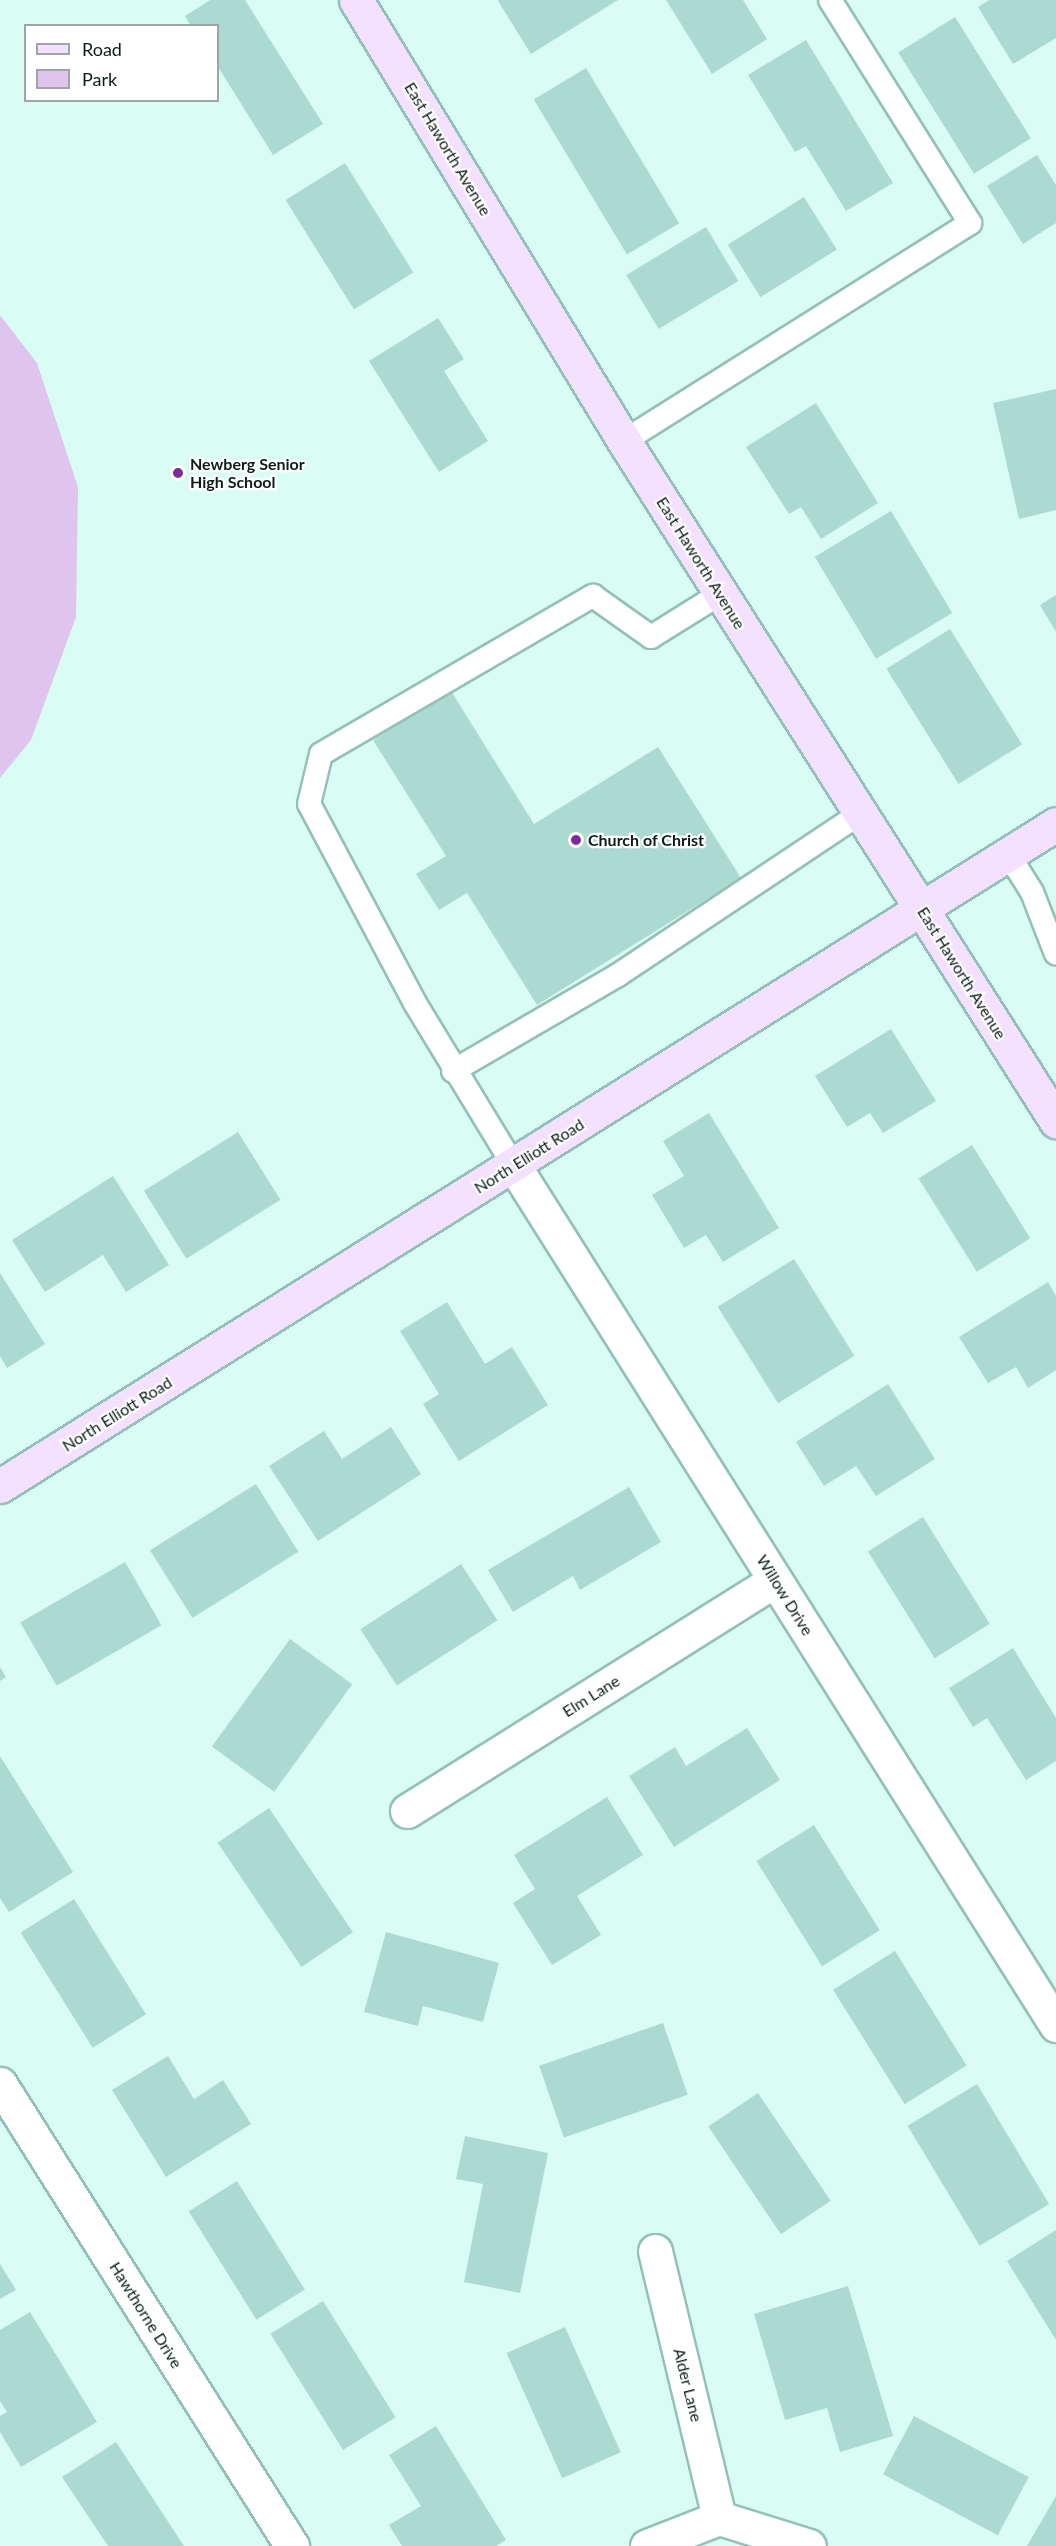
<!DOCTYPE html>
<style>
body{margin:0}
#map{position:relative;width:1056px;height:2546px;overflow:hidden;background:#d9fdf5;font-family:Lato,sans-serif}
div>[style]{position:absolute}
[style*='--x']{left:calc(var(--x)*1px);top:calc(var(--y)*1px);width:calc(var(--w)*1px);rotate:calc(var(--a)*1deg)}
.green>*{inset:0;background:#dfc5ee}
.building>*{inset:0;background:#addad0;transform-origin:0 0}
.roads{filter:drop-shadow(2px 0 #94c1b7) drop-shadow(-2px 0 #94c1b7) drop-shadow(0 2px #94c1b7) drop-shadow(0 -2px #94c1b7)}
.lane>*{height:22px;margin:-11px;padding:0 11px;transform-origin:11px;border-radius:11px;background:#fff}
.street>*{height:33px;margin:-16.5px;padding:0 16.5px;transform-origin:16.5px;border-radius:16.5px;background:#fff}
.secondary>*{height:33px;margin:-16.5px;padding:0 16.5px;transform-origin:16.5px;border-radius:16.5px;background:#f4e0ff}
.dots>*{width:16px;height:16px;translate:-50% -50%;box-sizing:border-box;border:3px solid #fff;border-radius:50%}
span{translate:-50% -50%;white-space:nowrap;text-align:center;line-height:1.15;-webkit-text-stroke:4.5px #fff;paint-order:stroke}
.street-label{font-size:16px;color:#0c1e1a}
.poi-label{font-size:16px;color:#0c1e1a;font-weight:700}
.left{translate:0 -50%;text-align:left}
.legend{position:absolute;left:24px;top:24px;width:195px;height:78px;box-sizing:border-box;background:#fff;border:2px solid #9ea5a3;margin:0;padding:8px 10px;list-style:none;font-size:18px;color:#0c1e1a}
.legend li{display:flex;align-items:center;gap:12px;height:30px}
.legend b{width:30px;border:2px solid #9ea5a3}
</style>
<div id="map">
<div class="green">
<i style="clip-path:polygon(0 315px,37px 363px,78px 487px,76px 617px,31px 740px,0 778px)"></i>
</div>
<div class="building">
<i style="clip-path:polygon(210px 0,245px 0,323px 124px,273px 155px,218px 67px,218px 26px,191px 26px,185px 16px)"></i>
<i style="clip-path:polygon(618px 0,531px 54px,498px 1px,499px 0)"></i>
<i style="clip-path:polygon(666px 0,743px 0,767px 39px,712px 74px)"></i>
<i style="clip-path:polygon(989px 0,1056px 0,1056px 38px,1013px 64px,978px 7px)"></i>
<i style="left:955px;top:17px;width:143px;height:67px;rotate:58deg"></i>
<i style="clip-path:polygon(806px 40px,893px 183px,846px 211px,806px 146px,795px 152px,748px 75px)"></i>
<i style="left:586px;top:68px;width:181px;height:61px;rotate:59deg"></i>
<i style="clip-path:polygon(1037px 155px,1056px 185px,1056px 223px,1023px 244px,987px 186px)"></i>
<i style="left:345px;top:163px;width:129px;height:70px;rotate:58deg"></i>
<i style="left:804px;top:197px;width:62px;height:90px;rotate:58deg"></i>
<i style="left:706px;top:227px;width:63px;height:93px;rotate:59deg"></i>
<i style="clip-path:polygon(438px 318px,464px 359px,444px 371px,488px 441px,439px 472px,369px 361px)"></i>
<i style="clip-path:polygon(1056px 389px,1056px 510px,1019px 519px,993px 403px)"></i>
<i style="clip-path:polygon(816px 403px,878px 503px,821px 539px,801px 507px,789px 514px,746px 447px)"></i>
<i style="left:891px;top:511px;width:119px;height:89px;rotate:59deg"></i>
<i style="clip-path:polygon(1056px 595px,1056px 632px,1040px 605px)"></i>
<i style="left:950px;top:629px;width:136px;height:75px;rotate:58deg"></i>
<i style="clip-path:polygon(451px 691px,534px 824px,658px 747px,741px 878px,537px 1005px,467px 893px,439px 910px,416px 874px,446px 856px,373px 740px)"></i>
<i style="clip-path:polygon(891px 1029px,936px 1101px,883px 1133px,870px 1113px,847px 1127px,815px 1076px)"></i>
<i style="clip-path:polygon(709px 1113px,779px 1228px,723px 1262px,706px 1235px,684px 1248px,652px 1195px,684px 1176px,663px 1141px)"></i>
<i style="left:238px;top:1132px;width:80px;height:111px;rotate:58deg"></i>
<i style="left:972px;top:1145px;width:110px;height:63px;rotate:58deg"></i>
<i style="clip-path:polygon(113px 1176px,169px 1265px,126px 1292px,103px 1255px,45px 1292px,12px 1240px)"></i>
<i style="left:794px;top:1259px;width:114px;height:90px;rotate:58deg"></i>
<i style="clip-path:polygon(0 1273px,45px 1344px,7px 1368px,0 1356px)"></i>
<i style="clip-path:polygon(1048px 1282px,1056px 1296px,1056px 1370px,1028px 1388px,1016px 1367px,988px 1383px,959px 1337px)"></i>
<i style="clip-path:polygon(447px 1302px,485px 1364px,512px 1347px,548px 1405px,459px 1461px,423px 1404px,439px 1394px,400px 1331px)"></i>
<i style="clip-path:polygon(888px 1384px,935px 1459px,876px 1496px,856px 1466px,824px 1486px,796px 1442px)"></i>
<i style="clip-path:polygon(391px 1427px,421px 1474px,318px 1541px,269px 1466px,324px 1431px,342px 1459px)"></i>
<i style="left:256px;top:1484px;width:80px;height:125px;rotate:58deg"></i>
<i style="clip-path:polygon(629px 1487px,661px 1542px,580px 1590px,573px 1576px,513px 1612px,488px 1570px)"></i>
<i style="left:923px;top:1517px;width:126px;height:65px;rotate:58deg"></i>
<i style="left:125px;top:1562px;width:73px;height:121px;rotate:60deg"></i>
<i style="left:461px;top:1564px;width:67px;height:120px;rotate:57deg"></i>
<i style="left:290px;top:1639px;width:77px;height:133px;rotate:36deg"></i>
<i style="clip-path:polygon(1013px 1648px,1056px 1718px,1056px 1761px,1026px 1780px,987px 1718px,973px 1727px,949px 1688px)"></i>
<i style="clip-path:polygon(0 1667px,6px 1677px,0 1681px)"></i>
<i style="clip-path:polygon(747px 1728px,780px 1780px,674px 1847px,629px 1776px,675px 1747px,686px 1766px)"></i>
<i style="clip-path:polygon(0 1756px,73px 1872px,9px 1912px,0 1898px)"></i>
<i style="clip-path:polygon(607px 1797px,643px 1855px,577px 1896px,601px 1935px,552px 1965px,513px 1903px,535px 1889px,514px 1855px)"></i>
<i style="left:269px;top:1808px;width:150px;height:62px;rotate:56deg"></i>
<i style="left:814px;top:1825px;width:124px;height:68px;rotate:58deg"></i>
<i style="left:74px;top:1899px;width:136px;height:63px;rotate:58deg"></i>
<i style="clip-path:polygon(386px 1932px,499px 1963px,483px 2022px,423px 2006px,418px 2026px,364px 2012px)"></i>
<i style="left:895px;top:1951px;width:135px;height:73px;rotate:58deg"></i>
<i style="left:663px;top:2023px;width:76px;height:131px;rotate:71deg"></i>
<i style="clip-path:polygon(168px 2056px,194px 2099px,223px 2080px,251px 2124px,166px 2177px,112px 2090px)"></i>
<i style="left:977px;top:2084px;width:140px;height:81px;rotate:59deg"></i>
<i style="left:758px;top:2093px;width:130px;height:60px;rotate:56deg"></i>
<i style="clip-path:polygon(465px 2136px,548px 2153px,520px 2293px,464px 2282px,483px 2184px,456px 2179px)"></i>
<i style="left:237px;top:2181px;width:128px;height:57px;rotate:58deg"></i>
<i style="clip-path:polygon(1056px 2230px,1056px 2340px,1007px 2261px)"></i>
<i style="clip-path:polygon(0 2264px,16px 2290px,0 2299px)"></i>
<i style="clip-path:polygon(848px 2286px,893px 2436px,840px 2452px,827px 2408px,785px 2420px,754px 2314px)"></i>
<i style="left:323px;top:2301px;width:137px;height:62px;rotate:58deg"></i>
<i style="clip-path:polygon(30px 2312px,97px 2422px,21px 2467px,0 2432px,0 2416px,7px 2412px,0 2401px,0 2330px)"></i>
<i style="left:565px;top:2327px;width:137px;height:64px;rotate:66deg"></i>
<i style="left:914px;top:2416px;width:130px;height:66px;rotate:28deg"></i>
<i style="clip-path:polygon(436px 2426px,506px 2540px,496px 2546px,402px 2546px,389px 2525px,421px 2506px,389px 2455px)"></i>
<i style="clip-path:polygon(116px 2442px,184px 2546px,108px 2546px,62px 2477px)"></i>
<i style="clip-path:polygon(1056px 2496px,1056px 2546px,1027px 2546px)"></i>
</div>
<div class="roads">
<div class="lane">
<i style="--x:624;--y:441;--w:409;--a:-32.2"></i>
<i style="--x:970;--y:223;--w:263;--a:-122.1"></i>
<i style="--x:1008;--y:854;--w:45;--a:57.7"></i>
<i style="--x:1032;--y:892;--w:66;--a:68.8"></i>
<i style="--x:453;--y:1071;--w:191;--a:-30.2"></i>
<i style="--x:618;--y:975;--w:292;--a:-33.7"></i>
<i style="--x:514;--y:1166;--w:191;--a:-121.3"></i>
<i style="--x:415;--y:1003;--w:225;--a:-118"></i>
<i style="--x:309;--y:804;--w:51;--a:-76.5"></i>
<i style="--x:321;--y:754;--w:315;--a:-30.2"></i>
<i style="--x:593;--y:596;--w:71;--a:35.3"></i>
<i style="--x:651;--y:637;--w:81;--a:-31.9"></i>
</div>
<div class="street">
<i style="--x:514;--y:1166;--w:1016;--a:57.75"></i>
<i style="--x:407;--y:1811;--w:434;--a:-32.1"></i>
<i style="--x:0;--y:2084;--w:547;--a:57.71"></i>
<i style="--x:655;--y:2251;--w:275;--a:76.5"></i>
<i style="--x:647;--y:2546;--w:77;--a:-21.3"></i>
<i style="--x:719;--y:2518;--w:94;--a:17.3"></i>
</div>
<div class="secondary">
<i style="--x:356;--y:0;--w:516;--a:58.71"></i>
<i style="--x:624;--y:441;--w:806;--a:57.57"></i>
<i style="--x:0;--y:1486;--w:1246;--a:-32.08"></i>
</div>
</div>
<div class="dots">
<i style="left:178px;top:473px;background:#7b2c9d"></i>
<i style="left:576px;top:840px;background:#7b2c9d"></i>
</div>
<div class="street-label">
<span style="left:448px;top:149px;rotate:59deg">East Haworth Avenue</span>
<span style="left:701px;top:563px;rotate:58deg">East Haworth Avenue</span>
<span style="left:962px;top:973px;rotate:58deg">East Haworth Avenue</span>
<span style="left:529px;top:1156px;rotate:-32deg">North Elliott Road</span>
<span style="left:117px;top:1414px;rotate:-32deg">North Elliott Road</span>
<span style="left:785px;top:1595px;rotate:58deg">Willow Drive</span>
<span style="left:591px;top:1696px;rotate:-32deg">Elm Lane</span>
<span style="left:146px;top:2315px;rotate:58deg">Hawthorne Drive</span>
<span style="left:688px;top:2385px;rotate:76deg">Alder Lane</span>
</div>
<div class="poi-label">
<span class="left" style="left:190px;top:473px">Newberg Senior<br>High School</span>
<span class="left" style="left:588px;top:840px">Church of Christ</span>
</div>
<ul class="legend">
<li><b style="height:8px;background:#f4e0ff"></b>Road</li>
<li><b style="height:16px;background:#dfc5ee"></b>Park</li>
</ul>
</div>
